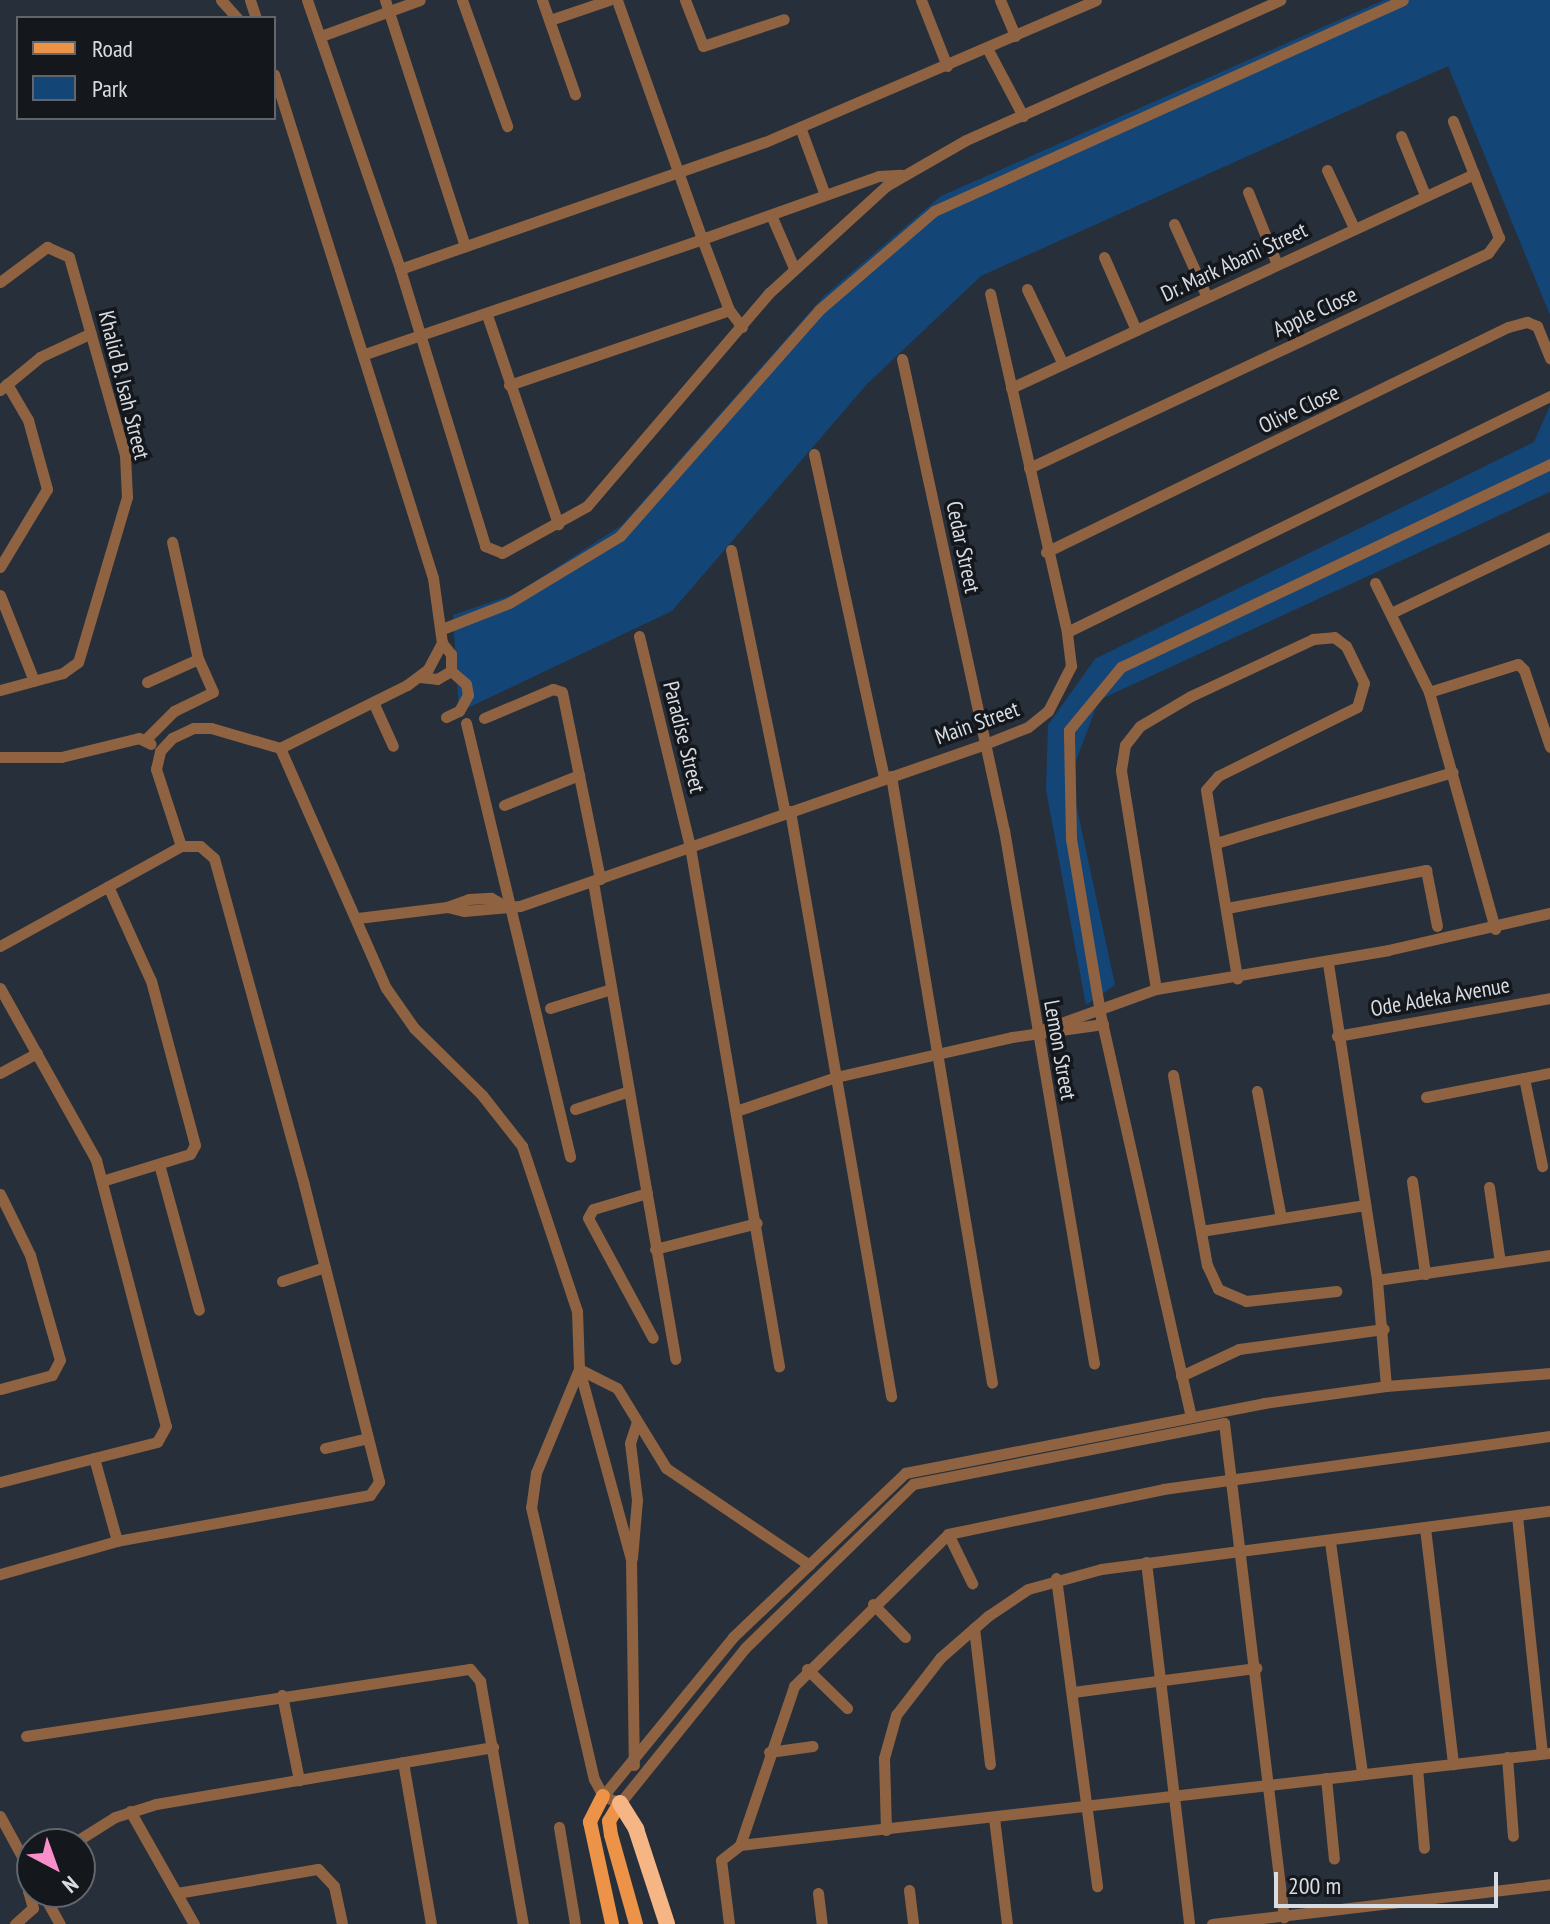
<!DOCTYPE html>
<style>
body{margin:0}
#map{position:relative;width:1550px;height:1924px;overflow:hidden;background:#27303a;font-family:"PT Sans Narrow",sans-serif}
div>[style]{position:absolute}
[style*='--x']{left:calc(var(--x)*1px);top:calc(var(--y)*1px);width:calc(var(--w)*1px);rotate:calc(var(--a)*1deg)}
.green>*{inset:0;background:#134577}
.minor>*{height:11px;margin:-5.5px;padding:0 5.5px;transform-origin:5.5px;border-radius:5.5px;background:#8f6341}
.major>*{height:14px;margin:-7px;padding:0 7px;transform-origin:7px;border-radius:7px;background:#ed9348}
.highway>*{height:16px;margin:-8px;padding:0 8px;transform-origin:8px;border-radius:8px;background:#f6b584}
span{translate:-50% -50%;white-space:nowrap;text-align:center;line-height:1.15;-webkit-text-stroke:7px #14171c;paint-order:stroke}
.street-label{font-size:22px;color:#d8dde4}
.legend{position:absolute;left:16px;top:16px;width:260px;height:104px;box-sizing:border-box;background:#14171c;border:2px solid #62666c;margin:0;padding:10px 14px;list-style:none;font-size:24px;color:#d8dde4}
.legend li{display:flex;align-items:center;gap:16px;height:40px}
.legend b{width:40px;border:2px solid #62666c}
.north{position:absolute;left:16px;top:1828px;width:80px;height:80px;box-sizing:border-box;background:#14171c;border:2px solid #62666c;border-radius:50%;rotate:139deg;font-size:22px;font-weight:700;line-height:32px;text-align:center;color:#d8dde4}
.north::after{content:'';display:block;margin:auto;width:28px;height:36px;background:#f98fca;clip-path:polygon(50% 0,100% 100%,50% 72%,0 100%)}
.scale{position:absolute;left:1274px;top:1872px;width:224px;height:36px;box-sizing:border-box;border:4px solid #d8dde4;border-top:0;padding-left:10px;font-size:24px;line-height:28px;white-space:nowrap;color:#d8dde4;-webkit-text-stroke:6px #14171c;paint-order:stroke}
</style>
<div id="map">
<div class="green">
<i style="clip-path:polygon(1384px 0,1550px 0,1550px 315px,1448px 66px,981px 276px,867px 384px,672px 611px,459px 712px,453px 615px,517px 593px,622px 525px,824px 296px,941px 196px)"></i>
<i style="clip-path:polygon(1550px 406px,1550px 492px,1099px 700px,1070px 776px,1115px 985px,1086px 1005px,1046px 790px,1048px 725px,1095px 659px,1534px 442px)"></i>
</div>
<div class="minor">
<i style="--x:221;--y:0;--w:24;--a:48"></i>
<i style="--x:250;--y:0;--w:19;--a:72"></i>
<i style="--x:307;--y:0;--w:285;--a:70.9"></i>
<i style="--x:400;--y:269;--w:290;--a:72.9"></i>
<i style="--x:485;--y:546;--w:18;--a:22"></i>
<i style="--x:502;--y:553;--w:97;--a:-28.9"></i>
<i style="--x:587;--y:506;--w:280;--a:-49.5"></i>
<i style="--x:769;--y:293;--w:159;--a:-42.4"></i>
<i style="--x:886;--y:186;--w:92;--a:-29.9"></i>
<i style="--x:966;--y:140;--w:344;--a:-24"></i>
<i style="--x:385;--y:0;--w:259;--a:72"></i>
<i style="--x:462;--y:0;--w:134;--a:70.3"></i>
<i style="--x:542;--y:0;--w:100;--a:70.7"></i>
<i style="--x:685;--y:0;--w:49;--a:68.6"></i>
<i style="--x:703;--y:46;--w:85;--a:-18.4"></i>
<i style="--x:921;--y:0;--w:71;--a:68.5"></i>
<i style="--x:1000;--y:0;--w:39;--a:67"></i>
<i style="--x:550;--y:20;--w:62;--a:-18.7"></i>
<i style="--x:321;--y:36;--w:105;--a:-20"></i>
<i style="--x:987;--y:48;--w:77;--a:62.1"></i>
<i style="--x:800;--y:127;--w:72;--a:69.8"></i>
<i style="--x:1401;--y:136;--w:64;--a:67.9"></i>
<i style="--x:1327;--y:170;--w:64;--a:65"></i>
<i style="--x:1248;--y:192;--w:78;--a:68.1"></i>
<i style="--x:771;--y:215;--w:58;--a:66.5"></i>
<i style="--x:1174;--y:224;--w:80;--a:65.7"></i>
<i style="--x:1104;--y:257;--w:80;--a:66.3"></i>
<i style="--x:400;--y:269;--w:386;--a:-19.2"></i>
<i style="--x:765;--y:142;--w:360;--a:-23.2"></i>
<i style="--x:0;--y:282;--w:59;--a:-36.7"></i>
<i style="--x:47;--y:247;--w:24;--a:24"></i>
<i style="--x:69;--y:257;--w:206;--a:74.2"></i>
<i style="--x:125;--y:455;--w:42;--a:87.3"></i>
<i style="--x:127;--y:497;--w:172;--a:106.5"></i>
<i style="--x:78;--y:662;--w:19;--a:144"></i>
<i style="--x:63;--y:673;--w:65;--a:164.9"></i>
<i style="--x:1027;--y:289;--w:83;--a:64.4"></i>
<i style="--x:487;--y:315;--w:221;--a:71.2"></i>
<i style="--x:742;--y:327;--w:21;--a:-127"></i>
<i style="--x:729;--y:310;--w:76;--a:-110.8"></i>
<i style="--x:702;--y:239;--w:188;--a:-19.6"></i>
<i style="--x:879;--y:176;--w:22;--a:-3"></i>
<i style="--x:365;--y:354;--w:356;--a:-18.8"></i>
<i style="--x:702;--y:239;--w:254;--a:-109.6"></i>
<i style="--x:902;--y:359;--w:482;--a:77.8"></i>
<i style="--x:1004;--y:830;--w:541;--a:80.42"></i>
<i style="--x:509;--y:385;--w:232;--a:-18.8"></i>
<i style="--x:1011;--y:388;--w:510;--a:-24.81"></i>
<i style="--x:0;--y:390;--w:52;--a:-39.5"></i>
<i style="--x:40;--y:357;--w:56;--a:-25.2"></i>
<i style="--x:814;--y:454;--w:331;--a:77.8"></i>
<i style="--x:1029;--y:468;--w:507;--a:-25.1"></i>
<i style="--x:1488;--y:253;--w:19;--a:-54"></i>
<i style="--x:1499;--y:238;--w:126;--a:-111.5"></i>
<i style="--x:731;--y:550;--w:268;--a:78.4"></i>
<i style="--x:1046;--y:552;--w:514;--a:-25.97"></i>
<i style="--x:1508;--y:327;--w:20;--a:-15"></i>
<i style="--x:1527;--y:322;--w:11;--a:22"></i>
<i style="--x:1537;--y:326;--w:35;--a:68"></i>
<i style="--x:0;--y:567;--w:91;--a:-58.9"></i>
<i style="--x:47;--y:489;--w:72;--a:-105.4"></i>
<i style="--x:28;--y:420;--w:42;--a:-120.3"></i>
<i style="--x:1375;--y:583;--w:122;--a:63.6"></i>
<i style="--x:1429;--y:692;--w:246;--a:74.4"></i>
<i style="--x:0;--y:595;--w:92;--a:68.4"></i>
<i style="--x:1391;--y:613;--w:176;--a:-25.5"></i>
<i style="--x:442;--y:629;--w:72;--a:-21.2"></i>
<i style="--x:509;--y:603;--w:130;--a:-31.1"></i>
<i style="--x:620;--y:536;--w:301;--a:-48.6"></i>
<i style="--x:819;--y:310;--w:152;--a:-40.7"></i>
<i style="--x:934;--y:211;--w:514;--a:-24.22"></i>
<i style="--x:1067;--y:632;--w:538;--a:-26.04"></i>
<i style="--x:639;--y:636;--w:217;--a:76.4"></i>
<i style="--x:690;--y:847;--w:527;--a:80.27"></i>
<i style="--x:442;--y:643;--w:14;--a:51"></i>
<i style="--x:451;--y:654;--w:17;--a:90"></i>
<i style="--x:419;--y:677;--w:18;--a:6"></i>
<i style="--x:437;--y:679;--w:16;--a:-30"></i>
<i style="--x:147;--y:682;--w:56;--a:-24.3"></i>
<i style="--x:1429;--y:692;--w:93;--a:-17.5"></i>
<i style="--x:1518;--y:664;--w:8;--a:45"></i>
<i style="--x:1524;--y:670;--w:81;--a:71.3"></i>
<i style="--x:373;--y:702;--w:48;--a:65.6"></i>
<i style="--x:446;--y:717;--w:14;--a:-25"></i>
<i style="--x:459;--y:711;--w:18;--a:-61"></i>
<i style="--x:468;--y:695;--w:11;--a:-100"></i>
<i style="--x:466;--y:684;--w:20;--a:-139"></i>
<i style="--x:484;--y:718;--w:75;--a:-22.8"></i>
<i style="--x:553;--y:689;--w:9;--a:18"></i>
<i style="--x:562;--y:692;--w:191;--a:78.5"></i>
<i style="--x:466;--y:723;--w:446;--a:76.5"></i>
<i style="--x:146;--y:739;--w:40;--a:-45"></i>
<i style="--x:174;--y:711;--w:43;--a:-26"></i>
<i style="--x:213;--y:692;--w:36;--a:-114"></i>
<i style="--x:198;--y:659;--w:120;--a:-102.5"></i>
<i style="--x:280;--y:748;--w:262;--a:66.2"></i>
<i style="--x:386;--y:988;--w:49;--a:55"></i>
<i style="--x:414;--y:1028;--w:95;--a:44.6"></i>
<i style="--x:482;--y:1095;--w:65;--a:51.9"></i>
<i style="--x:522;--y:1146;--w:174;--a:71.6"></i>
<i style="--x:577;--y:1311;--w:58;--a:88"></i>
<i style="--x:579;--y:1369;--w:42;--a:26.6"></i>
<i style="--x:617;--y:1388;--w:94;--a:58.5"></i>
<i style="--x:666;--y:1468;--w:173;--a:34.1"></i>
<i style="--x:0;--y:757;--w:61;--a:0"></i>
<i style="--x:61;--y:757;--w:80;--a:-13.7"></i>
<i style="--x:139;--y:738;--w:13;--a:27"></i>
<i style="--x:891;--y:776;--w:615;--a:80.55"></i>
<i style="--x:504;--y:805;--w:81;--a:-21.8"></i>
<i style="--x:790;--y:811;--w:594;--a:80.2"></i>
<i style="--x:1216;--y:843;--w:247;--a:-16.7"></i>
<i style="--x:181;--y:846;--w:81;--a:-108"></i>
<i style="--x:156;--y:769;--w:18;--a:-77"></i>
<i style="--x:160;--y:751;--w:18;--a:-47"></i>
<i style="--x:172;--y:738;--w:23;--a:-25"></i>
<i style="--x:193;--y:728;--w:18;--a:0"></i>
<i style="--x:211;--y:728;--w:72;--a:16.2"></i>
<i style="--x:280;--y:748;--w:142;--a:-26.4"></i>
<i style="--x:407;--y:685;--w:26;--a:-37"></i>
<i style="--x:428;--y:669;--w:30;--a:-62"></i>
<i style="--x:442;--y:643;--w:66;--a:-97.9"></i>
<i style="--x:433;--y:578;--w:528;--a:-107.51"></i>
<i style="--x:593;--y:882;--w:484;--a:80.2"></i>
<i style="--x:447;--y:907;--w:17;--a:13"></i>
<i style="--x:464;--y:911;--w:56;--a:-5.1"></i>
<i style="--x:520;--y:906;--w:492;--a:-19.2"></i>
<i style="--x:985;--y:744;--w:46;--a:-21.6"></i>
<i style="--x:1028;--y:727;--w:26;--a:-39"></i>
<i style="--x:1048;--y:711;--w:51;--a:-62.9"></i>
<i style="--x:1071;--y:666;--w:34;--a:-97"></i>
<i style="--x:1067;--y:632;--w:347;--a:-102.8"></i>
<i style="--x:1227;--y:908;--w:203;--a:-10.8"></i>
<i style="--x:1426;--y:870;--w:57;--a:78.9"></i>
<i style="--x:358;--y:918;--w:90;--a:-7"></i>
<i style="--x:447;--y:907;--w:23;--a:-20"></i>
<i style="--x:469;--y:899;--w:22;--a:-3"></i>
<i style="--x:491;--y:898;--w:21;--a:29"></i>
<i style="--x:0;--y:946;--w:207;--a:-28.9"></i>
<i style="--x:181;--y:846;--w:19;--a:0"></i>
<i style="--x:200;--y:846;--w:18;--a:41"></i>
<i style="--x:214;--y:858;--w:339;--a:74.6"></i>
<i style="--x:304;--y:1185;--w:306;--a:75.8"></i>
<i style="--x:379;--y:1482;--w:16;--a:125"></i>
<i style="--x:370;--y:1495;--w:257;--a:169.7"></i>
<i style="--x:117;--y:1541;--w:122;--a:164.2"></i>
<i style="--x:0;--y:988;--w:197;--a:60.8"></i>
<i style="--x:96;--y:1160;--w:275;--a:75.3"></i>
<i style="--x:166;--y:1426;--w:18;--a:119"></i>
<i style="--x:157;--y:1442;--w:162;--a:165.7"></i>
<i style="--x:1156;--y:989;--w:222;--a:-99.1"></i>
<i style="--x:1121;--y:770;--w:25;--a:-81"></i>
<i style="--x:1125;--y:745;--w:24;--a:-52"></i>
<i style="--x:1140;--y:726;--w:59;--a:-30.5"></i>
<i style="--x:1191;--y:696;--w:135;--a:-25"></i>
<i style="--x:1313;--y:639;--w:21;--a:-5"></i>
<i style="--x:1334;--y:637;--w:15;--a:37"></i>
<i style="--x:1346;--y:646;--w:41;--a:64.1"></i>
<i style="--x:1364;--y:683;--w:25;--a:106"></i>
<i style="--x:1357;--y:707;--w:155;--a:153.6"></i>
<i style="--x:1218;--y:776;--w:18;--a:131"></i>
<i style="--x:1206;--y:790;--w:191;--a:80.6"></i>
<i style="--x:550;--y:1008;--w:64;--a:-17.3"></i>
<i style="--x:1036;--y:1032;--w:127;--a:-19.7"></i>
<i style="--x:1156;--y:989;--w:235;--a:-9.5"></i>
<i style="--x:1388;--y:950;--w:166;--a:-12.9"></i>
<i style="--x:1337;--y:1036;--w:216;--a:-10.1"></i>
<i style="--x:0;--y:1073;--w:42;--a:-28.4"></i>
<i style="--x:1173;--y:1075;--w:193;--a:79.9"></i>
<i style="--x:1207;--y:1265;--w:26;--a:65"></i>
<i style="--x:1218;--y:1289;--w:30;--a:23"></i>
<i style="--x:1246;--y:1301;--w:91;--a:-6.3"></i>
<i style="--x:1524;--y:1078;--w:90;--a:78.4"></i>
<i style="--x:1257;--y:1091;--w:129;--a:79.3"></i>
<i style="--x:1426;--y:1097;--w:126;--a:-11"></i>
<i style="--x:575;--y:1109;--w:57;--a:-18.4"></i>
<i style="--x:739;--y:1110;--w:102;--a:-18.8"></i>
<i style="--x:836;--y:1077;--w:180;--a:-12.8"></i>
<i style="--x:1012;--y:1037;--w:92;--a:-8.1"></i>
<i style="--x:159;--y:1164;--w:151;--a:74.7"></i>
<i style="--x:102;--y:1181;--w:92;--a:-17.1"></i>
<i style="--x:190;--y:1154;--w:10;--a:-61"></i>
<i style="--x:195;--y:1145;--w:170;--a:-105"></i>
<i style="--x:151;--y:981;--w:104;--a:-114.4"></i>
<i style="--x:1412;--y:1181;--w:94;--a:82"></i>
<i style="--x:1489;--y:1187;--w:76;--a:81.7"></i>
<i style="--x:647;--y:1193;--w:56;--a:163.5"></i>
<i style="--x:593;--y:1209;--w:10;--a:119"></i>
<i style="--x:588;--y:1218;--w:136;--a:61.6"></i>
<i style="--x:0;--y:1194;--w:68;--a:63.8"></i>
<i style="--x:30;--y:1255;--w:109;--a:74.1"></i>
<i style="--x:60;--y:1360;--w:17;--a:118"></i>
<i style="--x:52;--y:1375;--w:54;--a:164.9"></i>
<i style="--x:1201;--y:1231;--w:166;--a:-9"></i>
<i style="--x:655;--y:1249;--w:105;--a:-14.3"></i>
<i style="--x:1377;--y:1280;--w:175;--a:-8.2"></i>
<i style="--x:282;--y:1281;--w:45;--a:-18"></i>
<i style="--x:579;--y:1369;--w:113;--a:112.5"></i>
<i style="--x:536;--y:1473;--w:34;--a:98"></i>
<i style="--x:531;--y:1507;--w:279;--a:77"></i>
<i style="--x:594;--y:1779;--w:19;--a:62"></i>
<i style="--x:603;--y:1796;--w:18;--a:22"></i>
<i style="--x:620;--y:1803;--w:199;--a:-51.1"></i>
<i style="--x:745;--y:1648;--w:235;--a:-44.3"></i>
<i style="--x:913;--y:1484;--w:317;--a:-11.1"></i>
<i style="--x:1224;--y:1423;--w:498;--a:83.1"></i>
<i style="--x:579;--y:1369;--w:197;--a:74.7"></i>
<i style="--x:631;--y:1559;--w:206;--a:89.2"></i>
<i style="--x:1181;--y:1376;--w:64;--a:-25"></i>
<i style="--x:1239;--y:1349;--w:146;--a:-7.9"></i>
<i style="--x:1386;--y:1386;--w:165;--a:-4.5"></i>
<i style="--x:1191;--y:1417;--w:415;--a:-102.7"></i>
<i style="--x:1100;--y:1012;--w:175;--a:-99.5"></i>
<i style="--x:1071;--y:839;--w:109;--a:-91.1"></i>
<i style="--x:1069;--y:730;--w:82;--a:-50.5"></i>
<i style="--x:1121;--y:667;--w:475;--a:-25.3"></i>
<i style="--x:325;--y:1448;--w:44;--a:-13.1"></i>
<i style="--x:94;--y:1458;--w:86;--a:74.5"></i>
<i style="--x:1517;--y:1516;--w:238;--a:84"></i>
<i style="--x:1425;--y:1528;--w:238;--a:83.2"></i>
<i style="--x:948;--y:1534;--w:55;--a:63.9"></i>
<i style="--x:1330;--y:1542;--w:234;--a:82.1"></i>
<i style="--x:632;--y:1558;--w:58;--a:-85.1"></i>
<i style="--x:637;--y:1500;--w:57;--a:-97"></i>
<i style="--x:630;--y:1443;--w:22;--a:-72"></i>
<i style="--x:1146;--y:1562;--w:365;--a:83.2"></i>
<i style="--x:1056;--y:1578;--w:311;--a:82.4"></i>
<i style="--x:873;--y:1604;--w:46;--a:45.9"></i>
<i style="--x:974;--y:1628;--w:137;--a:83.3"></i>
<i style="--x:807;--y:1669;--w:56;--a:44.3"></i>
<i style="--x:1073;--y:1692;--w:185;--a:-7.5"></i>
<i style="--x:282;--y:1695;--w:87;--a:78.7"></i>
<i style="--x:26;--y:1736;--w:449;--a:-8.6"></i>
<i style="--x:470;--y:1669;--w:16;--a:50"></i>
<i style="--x:480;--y:1681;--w:247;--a:80"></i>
<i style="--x:769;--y:1752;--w:44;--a:-7.8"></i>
<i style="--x:1507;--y:1757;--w:79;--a:85.7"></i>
<i style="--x:403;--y:1762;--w:164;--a:80.2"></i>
<i style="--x:1417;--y:1768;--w:80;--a:85"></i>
<i style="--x:1326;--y:1778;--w:81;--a:84.4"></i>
<i style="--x:603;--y:1796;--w:205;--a:-50.7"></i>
<i style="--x:733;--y:1637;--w:238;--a:-43.6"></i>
<i style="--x:905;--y:1473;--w:366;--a:-11"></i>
<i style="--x:1264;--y:1403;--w:123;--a:-7.9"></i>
<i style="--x:1386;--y:1386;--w:106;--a:-94.9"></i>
<i style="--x:1377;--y:1280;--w:322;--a:-98.8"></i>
<i style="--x:130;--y:1811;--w:130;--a:60.5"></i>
<i style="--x:0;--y:1816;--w:67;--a:61.5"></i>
<i style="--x:994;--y:1818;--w:107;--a:83"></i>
<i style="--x:559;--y:1827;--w:98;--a:80.6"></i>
<i style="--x:886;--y:1830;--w:72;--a:-91.6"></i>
<i style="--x:884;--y:1758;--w:45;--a:-74.4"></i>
<i style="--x:896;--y:1715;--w:72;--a:-52.3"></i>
<i style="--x:940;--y:1658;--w:64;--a:-41.2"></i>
<i style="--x:988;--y:1616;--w:48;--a:-34"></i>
<i style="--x:1028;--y:1589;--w:76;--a:-15.3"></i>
<i style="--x:1101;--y:1569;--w:453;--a:-7.4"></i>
<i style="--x:72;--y:1844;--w:51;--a:-32.1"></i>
<i style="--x:115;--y:1817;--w:43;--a:-17.6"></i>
<i style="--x:156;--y:1804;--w:342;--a:-9.6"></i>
<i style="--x:740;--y:1845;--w:168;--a:-71.2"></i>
<i style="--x:794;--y:1686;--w:216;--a:-44.6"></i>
<i style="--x:948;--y:1534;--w:220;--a:-11.8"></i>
<i style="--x:1163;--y:1489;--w:391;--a:-7.8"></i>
<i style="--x:909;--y:1890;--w:34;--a:83"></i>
<i style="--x:42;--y:1892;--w:37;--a:61"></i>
<i style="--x:177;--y:1893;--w:143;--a:-9.7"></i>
<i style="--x:318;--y:1869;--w:23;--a:47"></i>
<i style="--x:334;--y:1886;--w:39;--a:78"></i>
<i style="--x:818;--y:1893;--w:31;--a:83"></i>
<i style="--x:15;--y:1924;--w:24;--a:-42"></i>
<i style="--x:33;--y:1908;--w:18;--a:-106"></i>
<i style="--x:28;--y:1891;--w:6;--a:-51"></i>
<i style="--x:729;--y:1924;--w:64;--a:-97.1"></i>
<i style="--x:721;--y:1860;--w:24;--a:-38"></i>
<i style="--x:740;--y:1845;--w:815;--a:-6.48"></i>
<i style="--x:1212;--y:1924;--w:340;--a:-6.7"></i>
</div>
<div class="major">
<i style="--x:603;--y:1796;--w:29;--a:117"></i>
<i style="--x:590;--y:1822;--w:104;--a:77.8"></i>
<i style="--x:620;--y:1803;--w:21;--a:121"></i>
<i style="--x:609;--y:1821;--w:14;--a:82"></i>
<i style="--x:611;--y:1835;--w:92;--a:74.3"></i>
</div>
<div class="highway">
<i style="--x:620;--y:1803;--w:31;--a:58"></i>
<i style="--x:636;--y:1829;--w:100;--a:71.9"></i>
</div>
<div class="street-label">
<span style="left:1234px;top:262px;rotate:-25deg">Dr. Mark Abani Street</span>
<span style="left:1315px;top:312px;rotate:-25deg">Apple Close</span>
<span style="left:124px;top:385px;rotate:76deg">Khalid B. Isah Street</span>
<span style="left:1299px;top:409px;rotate:-25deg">Olive Close</span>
<span style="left:963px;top:547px;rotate:78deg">Cedar Street</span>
<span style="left:977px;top:723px;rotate:-20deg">Main Street</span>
<span style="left:684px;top:737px;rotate:76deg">Paradise Street</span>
<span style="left:1440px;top:997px;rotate:-10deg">Ode Adeka Avenue</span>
<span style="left:1060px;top:1050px;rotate:80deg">Lemon Street</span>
</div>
<ul class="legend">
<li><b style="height:10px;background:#ed9348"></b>Road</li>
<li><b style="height:22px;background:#134577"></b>Park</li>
</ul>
<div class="north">N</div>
<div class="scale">200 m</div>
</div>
